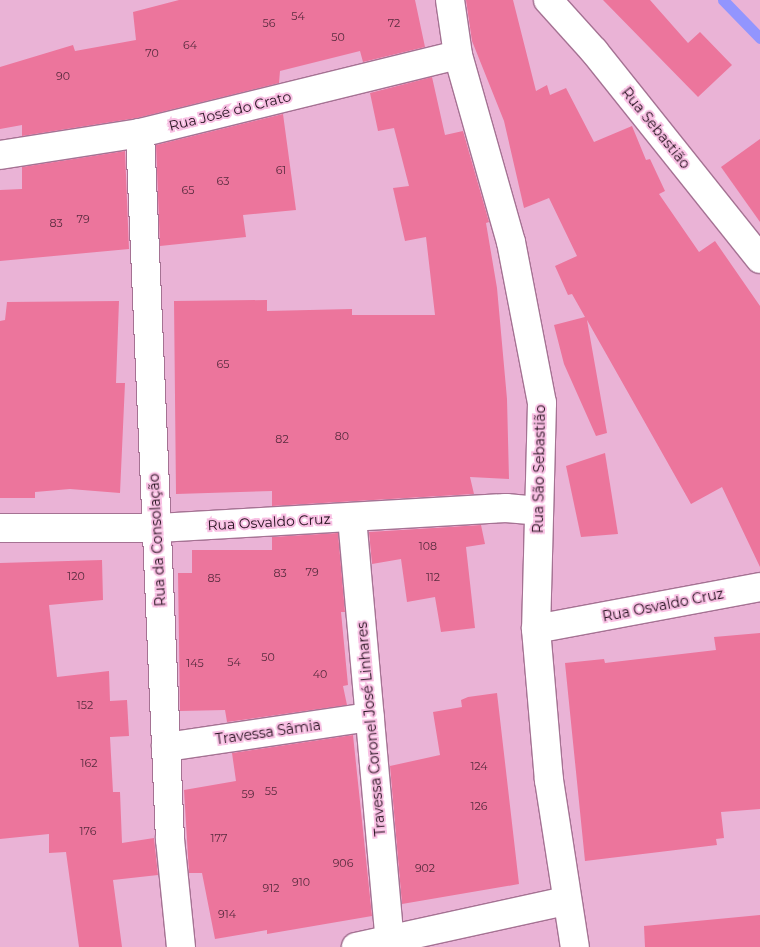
<!DOCTYPE html>
<meta charset="utf-8">
<style>
body{margin:0}
#map{position:relative;width:760px;height:947px;overflow:hidden;background:#eab3d6;font-family:Montserrat,sans-serif}
div>[style]{position:absolute}
[style*='--x']{left:calc(var(--x)*1px);top:calc(var(--y)*1px);width:calc(var(--w)*1px);rotate:calc(var(--a)*1deg)}
.stream>*{height:11px;margin:-5.5px;padding:0 5.5px;transform-origin:5.5px;border-radius:5.5px;background:#9295fe}
.building>*{inset:0;background:#ec759c}
.roads{filter:drop-shadow(1px 0 #a57293) drop-shadow(-1px 0 #a57293) drop-shadow(0 1px #a57293) drop-shadow(0 -1px #a57293)}
.minor>*{height:28px;margin:-14px;padding:0 14px;transform-origin:14px;border-radius:14px;background:#fff}
span{translate:-50% -50%;white-space:nowrap;text-align:center;line-height:1.15;-webkit-text-stroke:4px #f8bfe3;paint-order:stroke}
.number-label{font-size:11px;color:#582b3e}
.number-label span{-webkit-text-stroke-width:0}
.street-label{font-size:14px;color:#26121f}
</style>
<div id="map">
<div class="stream">
<i style="--x:723;--y:0;--w:53;--a:45.8"></i>
</div>
<div class="building">
<i style="clip-path:polygon(179px 0,415px 0,425px 47px,363px 62px,360px 51px,280px 71px,279px 83px,137px 118px,22px 136px,22px 125px,0 129px,0 67px,73px 45px,75px 51px,136px 40px,133px 12px)"></i>
<i style="clip-path:polygon(466px 0,513px 0,536px 91px,547px 85px,550px 95px,566px 88px,594px 142px,632px 126px,646px 160px,650px 159px,665px 191px,659px 194px,699px 252px,715px 241px,760px 306px,760px 567px,722px 487px,691px 504px,587px 320px,607px 433px,596px 436px,564px 364px,554px 325px,585px 317px,572px 294px,568px 295px,555px 266px,577px 256px,549px 198px,524px 208px,504px 121px,472px 41px)"></i>
<i style="clip-path:polygon(603px 0,650px 0,688px 43px,700px 32px,732px 65px,698px 97px)"></i>
<i style="clip-path:polygon(432px 77px,445px 135px,463px 131px,489px 222px,486px 223px,497px 288px,507px 399px,509px 479px,470px 477px,474px 494px,272px 506px,272px 491px,176px 494px,174px 301px,267px 300px,267px 311px,352px 309px,352px 315px,435px 315px,426px 237px,405px 241px,393px 188px,409px 186px,394px 128px,378px 131px,370px 93px)"></i>
<i style="clip-path:polygon(283px 114px,296px 210px,243px 215px,246px 237px,160px 246px,156px 145px)"></i>
<i style="clip-path:polygon(760px 139px,760px 222px,721px 167px)"></i>
<i style="clip-path:polygon(125px 151px,129px 249px,0 261px,0 190px,22px 189px,22px 167px)"></i>
<i style="clip-path:polygon(119px 301px,116px 383px,125px 383px,120px 493px,70px 489px,35px 492px,35px 498px,0 498px,0 321px,5px 320px,7px 302px)"></i>
<i style="clip-path:polygon(605px 453px,618px 534px,581px 537px,566px 466px)"></i>
<i style="clip-path:polygon(481px 525px,485px 544px,466px 547px,475px 628px,441px 632px,435px 597px,407px 602px,401px 559px,372px 564px,369px 532px)"></i>
<i style="clip-path:polygon(338px 533px,345px 612px,341px 612px,348px 685px,343px 686px,347px 705px,227px 722px,225px 710px,180px 711px,178px 573px,192px 573px,192px 550px,272px 550px,272px 537px)"></i>
<i style="clip-path:polygon(102px 560px,103px 600px,49px 605px,57px 677px,109px 671px,110px 701px,127px 700px,129px 736px,110px 737px,113px 792px,120px 792px,122px 843px,154px 838px,158px 875px,113px 880px,122px 947px,79px 947px,66px 852px,49px 853px,49px 834px,0 839px,0 563px)"></i>
<i style="clip-path:polygon(760px 633px,760px 809px,721px 812px,724px 838px,716px 839px,717px 845px,585px 861px,565px 663px,604px 659px,605px 663px,716px 650px,714px 637px)"></i>
<i style="clip-path:polygon(497px 693px,519px 884px,402px 904px,390px 766px,440px 755px,433px 712px,462px 707px,461px 700px,468px 697px)"></i>
<i style="clip-path:polygon(353px 735px,372px 916px,267px 934px,267px 930px,215px 939px,202px 873px,189px 873px,184px 790px,236px 781px,232px 753px)"></i>
<i style="clip-path:polygon(760px 915px,760px 947px,645px 947px,644px 926px)"></i>
</div>
<div class="roads">
<div class="minor">
<i style="--x:450;--y:0;--w:56;--a:81.7"></i>
<i style="--x:458;--y:55;--w:194;--a:74.2"></i>
<i style="--x:511;--y:242;--w:164;--a:79.1"></i>
<i style="--x:542;--y:403;--w:226;--a:91.5"></i>
<i style="--x:536;--y:629;--w:152;--a:85.1"></i>
<i style="--x:549;--y:780;--w:169;--a:81.2"></i>
<i style="--x:548;--y:0;--w:69;--a:48"></i>
<i style="--x:594;--y:51;--w:266;--a:51.4"></i>
<i style="--x:140;--y:133;--w:707;--a:87.57"></i>
<i style="--x:170;--y:839;--w:109;--a:84.2"></i>
<i style="--x:0;--y:155;--w:142;--a:-8.9"></i>
<i style="--x:140;--y:133;--w:327;--a:-13.8"></i>
<i style="--x:352;--y:518;--w:425;--a:84.9"></i>
<i style="--x:0;--y:528;--w:158;--a:0"></i>
<i style="--x:158;--y:528;--w:349;--a:-3.3"></i>
<i style="--x:506;--y:508;--w:33;--a:5"></i>
<i style="--x:536;--y:629;--w:228;--a:-10.6"></i>
<i style="--x:166;--y:747;--w:206;--a:-8.4"></i>
<i style="--x:356;--y:947;--w:215;--a:-12.4"></i>
</div>
</div>
<div class="number-label">
<span style="left:298px;top:16px">54</span>
<span style="left:269px;top:23px">56</span>
<span style="left:394px;top:23px">72</span>
<span style="left:338px;top:37px">50</span>
<span style="left:190px;top:45px">64</span>
<span style="left:152px;top:53px">70</span>
<span style="left:63px;top:76px">90</span>
<span style="left:281px;top:170px">61</span>
<span style="left:223px;top:181px">63</span>
<span style="left:188px;top:190px">65</span>
<span style="left:83px;top:219px">79</span>
<span style="left:56px;top:223px">83</span>
<span style="left:223px;top:364px">65</span>
<span style="left:342px;top:436px">80</span>
<span style="left:282px;top:439px">82</span>
<span style="left:428px;top:546px">108</span>
<span style="left:312px;top:572px">79</span>
<span style="left:280px;top:573px">83</span>
<span style="left:76px;top:576px">120</span>
<span style="left:433px;top:577px">112</span>
<span style="left:214px;top:578px">85</span>
<span style="left:268px;top:657px">50</span>
<span style="left:234px;top:662px">54</span>
<span style="left:195px;top:663px">145</span>
<span style="left:320px;top:674px">40</span>
<span style="left:85px;top:705px">152</span>
<span style="left:89px;top:763px">162</span>
<span style="left:479px;top:766px">124</span>
<span style="left:271px;top:791px">55</span>
<span style="left:248px;top:794px">59</span>
<span style="left:479px;top:806px">126</span>
<span style="left:88px;top:831px">176</span>
<span style="left:219px;top:838px">177</span>
<span style="left:343px;top:863px">906</span>
<span style="left:425px;top:868px">902</span>
<span style="left:301px;top:882px">910</span>
<span style="left:271px;top:888px">912</span>
<span style="left:227px;top:914px">914</span>
</div>
<div class="street-label">
<span style="left:230px;top:111px;rotate:-14deg">Rua José do Crato</span>
<span style="left:656px;top:128px;rotate:51deg">Rua Sebastião</span>
<span style="left:539px;top:469px;rotate:-89deg">Rua São Sebastião</span>
<span style="left:269px;top:522px;rotate:-3deg">Rua Osvaldo Cruz</span>
<span style="left:157px;top:540px;rotate:-93deg">Rua da Consolação</span>
<span style="left:663px;top:605px;rotate:-11deg">Rua Osvaldo Cruz</span>
<span style="left:371px;top:729px;rotate:-95deg">Travessa Coronel José Linhares</span>
<span style="left:268px;top:732px;rotate:-8deg">Travessa Sâmia</span>
</div>
</div>
